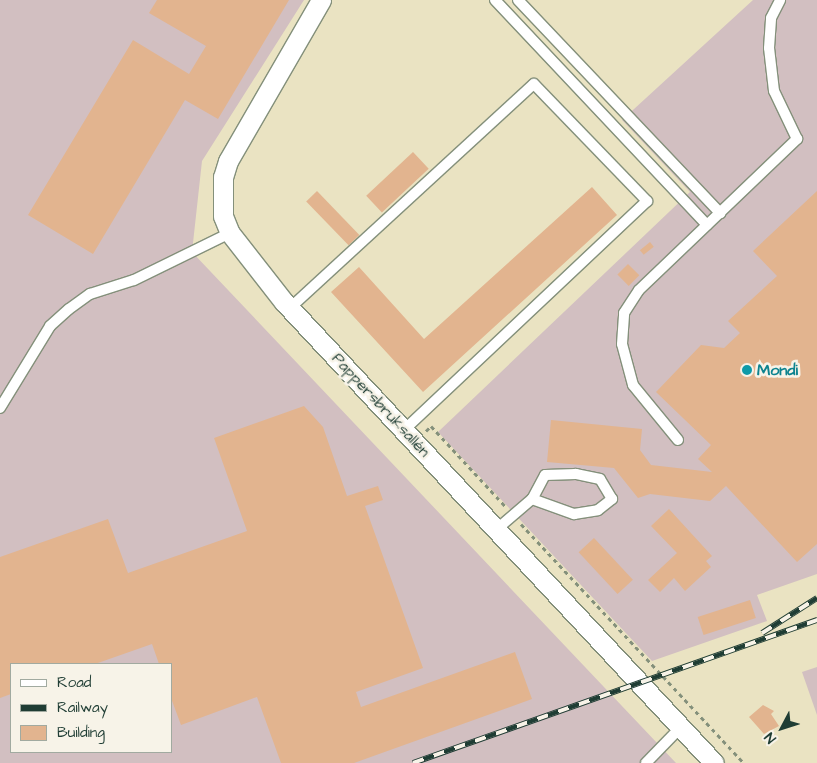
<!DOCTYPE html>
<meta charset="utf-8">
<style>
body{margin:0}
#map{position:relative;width:817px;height:763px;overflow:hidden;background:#eae3c2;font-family:"Architects Daughter",sans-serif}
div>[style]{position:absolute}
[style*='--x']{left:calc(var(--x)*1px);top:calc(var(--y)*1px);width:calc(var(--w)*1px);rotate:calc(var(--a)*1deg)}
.industrial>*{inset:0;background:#d2bfc1}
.building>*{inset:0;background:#e2b48f;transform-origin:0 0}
.path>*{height:3px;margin-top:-1.5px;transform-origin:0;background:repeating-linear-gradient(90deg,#84907b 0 4px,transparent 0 8px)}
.roads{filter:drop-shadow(1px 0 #84907b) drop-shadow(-1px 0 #84907b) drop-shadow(0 1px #84907b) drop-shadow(0 -1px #84907b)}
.lane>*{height:10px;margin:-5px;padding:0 5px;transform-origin:5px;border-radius:5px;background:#fff}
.street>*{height:19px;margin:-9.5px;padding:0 9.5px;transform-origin:9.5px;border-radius:9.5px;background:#fff}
.rail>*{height:5.5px;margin-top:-2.75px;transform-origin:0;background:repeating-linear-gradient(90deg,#f7f3e8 0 11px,#1f3d34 0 22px);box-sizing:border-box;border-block:1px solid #1f3d34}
.dots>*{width:14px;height:14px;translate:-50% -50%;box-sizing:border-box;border:2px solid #f7f3e8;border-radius:50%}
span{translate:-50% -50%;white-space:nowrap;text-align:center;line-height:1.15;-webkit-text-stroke:5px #f7f3e8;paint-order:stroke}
.culture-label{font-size:16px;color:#0d838f;font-weight:700}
.left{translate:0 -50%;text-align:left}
.street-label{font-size:16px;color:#1f3d34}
.legend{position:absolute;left:10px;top:663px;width:162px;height:90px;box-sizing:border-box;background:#f7f3e8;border:1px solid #a1aaa0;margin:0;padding:6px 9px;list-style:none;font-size:15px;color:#1f3d34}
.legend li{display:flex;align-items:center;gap:10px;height:25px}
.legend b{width:25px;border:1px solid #a1aaa0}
.north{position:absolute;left:757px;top:703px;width:50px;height:50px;-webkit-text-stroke:4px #f7f3e8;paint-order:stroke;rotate:230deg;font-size:14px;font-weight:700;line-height:20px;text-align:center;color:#1f3d34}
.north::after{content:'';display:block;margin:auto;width:18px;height:22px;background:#1f3d34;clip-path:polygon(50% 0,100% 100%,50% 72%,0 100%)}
</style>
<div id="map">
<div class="industrial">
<i style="clip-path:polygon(evenodd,0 0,304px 0,202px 161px,192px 252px,676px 763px,0 763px,0 0,11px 664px,171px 664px,171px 752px,11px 752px,11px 664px)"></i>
<i style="clip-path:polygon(753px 0,817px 0,817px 574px,757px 595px,767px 621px,652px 661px,438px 432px,690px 192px,622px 120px)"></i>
<i style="clip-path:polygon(817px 667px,817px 715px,802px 672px)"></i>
</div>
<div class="building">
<i style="clip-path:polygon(157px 0,289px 0,218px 119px,185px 100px,93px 254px,28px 215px,133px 40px,189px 74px,206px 46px,149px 13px)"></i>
<i style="left:413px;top:152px;width:23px;height:64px;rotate:47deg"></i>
<i style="clip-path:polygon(592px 187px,617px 215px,423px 392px,331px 292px,359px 267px,424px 339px)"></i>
<i style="left:317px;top:191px;width:61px;height:15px;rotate:46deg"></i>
<i style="clip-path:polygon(817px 191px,817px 544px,797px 562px,726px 486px,710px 501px,650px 494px,638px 498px,614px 468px,547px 462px,551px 420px,642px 429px,640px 450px,651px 465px,712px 472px,698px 459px,711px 445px,656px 392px,701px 345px,724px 348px,740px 333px,728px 321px,777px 276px,753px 251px)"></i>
<i style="left:650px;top:242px;width:6px;height:13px;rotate:51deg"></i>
<i style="left:628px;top:264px;width:16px;height:15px;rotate:45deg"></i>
<i style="clip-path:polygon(304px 406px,323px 427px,347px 496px,378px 486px,383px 500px,365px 506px,423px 668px,356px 692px,361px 707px,515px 652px,532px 699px,354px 763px,281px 763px,257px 697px,181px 725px,171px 698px,171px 664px,159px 664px,152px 644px,95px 664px,11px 664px,11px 694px,0 698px,0 557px,108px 519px,128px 573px,247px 531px,214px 438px)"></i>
<i style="clip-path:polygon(669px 509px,712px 556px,706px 561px,711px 567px,685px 591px,674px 578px,660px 592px,648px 580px,677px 553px,651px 526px)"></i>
<i style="left:594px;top:538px;width:57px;height:21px;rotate:47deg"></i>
<i style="left:750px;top:600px;width:19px;height:55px;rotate:72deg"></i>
<i style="clip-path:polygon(763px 705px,774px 711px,771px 714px,779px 726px,764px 734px,749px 717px)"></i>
</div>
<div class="path">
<i style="--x:426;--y:431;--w:7;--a:-45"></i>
<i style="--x:431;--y:426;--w:109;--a:47.2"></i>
<i style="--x:521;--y:524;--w:327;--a:47"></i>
</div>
<div class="roads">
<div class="lane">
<i style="--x:495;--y:0;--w:309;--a:46.7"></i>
<i style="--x:518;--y:0;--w:294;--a:46.5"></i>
<i style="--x:290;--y:308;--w:331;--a:-42.6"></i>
<i style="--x:534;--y:84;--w:163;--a:46"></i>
<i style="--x:647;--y:201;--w:334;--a:136.7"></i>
<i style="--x:0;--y:408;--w:96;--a:-58.6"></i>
<i style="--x:50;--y:326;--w:25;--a:-42"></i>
<i style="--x:69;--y:309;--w:26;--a:-36"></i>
<i style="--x:90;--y:294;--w:46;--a:-17.7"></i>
<i style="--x:134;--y:280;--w:107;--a:-26.1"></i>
<i style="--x:678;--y:440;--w:71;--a:-129.3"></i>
<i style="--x:633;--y:385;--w:42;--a:-105"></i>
<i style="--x:622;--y:344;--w:31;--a:-86"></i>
<i style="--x:624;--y:313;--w:27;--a:-57"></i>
<i style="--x:639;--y:290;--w:219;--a:-43.7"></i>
<i style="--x:797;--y:139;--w:53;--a:-115.6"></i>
<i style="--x:774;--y:91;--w:43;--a:-96.6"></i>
<i style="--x:769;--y:48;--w:30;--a:-86"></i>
<i style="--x:771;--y:18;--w:20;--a:-63"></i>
<i style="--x:497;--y:529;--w:46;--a:-40.6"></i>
<i style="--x:532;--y:499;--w:45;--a:19.7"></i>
<i style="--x:574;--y:514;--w:24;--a:-9"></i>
<i style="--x:598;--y:510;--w:18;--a:-38"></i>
<i style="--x:612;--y:499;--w:23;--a:-121"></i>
<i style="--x:600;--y:479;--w:25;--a:-168"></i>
<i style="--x:576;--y:474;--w:31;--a:178"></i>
<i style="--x:545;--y:475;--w:27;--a:118"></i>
<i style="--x:646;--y:763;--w:50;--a:-45.8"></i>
</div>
<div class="street">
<i style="--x:321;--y:0;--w:186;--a:120"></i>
<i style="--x:228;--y:161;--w:17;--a:107"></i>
<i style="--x:223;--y:177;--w:39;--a:90"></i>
<i style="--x:223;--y:216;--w:18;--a:68"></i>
<i style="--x:230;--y:233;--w:88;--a:52"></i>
<i style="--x:284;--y:302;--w:630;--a:46.99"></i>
</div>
</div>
<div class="rail">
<i style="--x:762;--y:633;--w:65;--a:-32.5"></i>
<i style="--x:413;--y:763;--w:429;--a:-19.5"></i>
</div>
<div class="dots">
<i style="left:747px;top:370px;background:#0f9aa8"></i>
</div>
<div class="culture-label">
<span class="left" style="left:757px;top:370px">Mondi</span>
</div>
<div class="street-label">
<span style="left:381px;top:405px;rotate:47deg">Pappersbruksallén</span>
</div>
<ul class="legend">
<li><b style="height:6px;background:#fff"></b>Road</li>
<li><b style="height:6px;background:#1f3d34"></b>Railway</li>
<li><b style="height:14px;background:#e2b48f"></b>Building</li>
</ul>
<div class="north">N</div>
</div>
